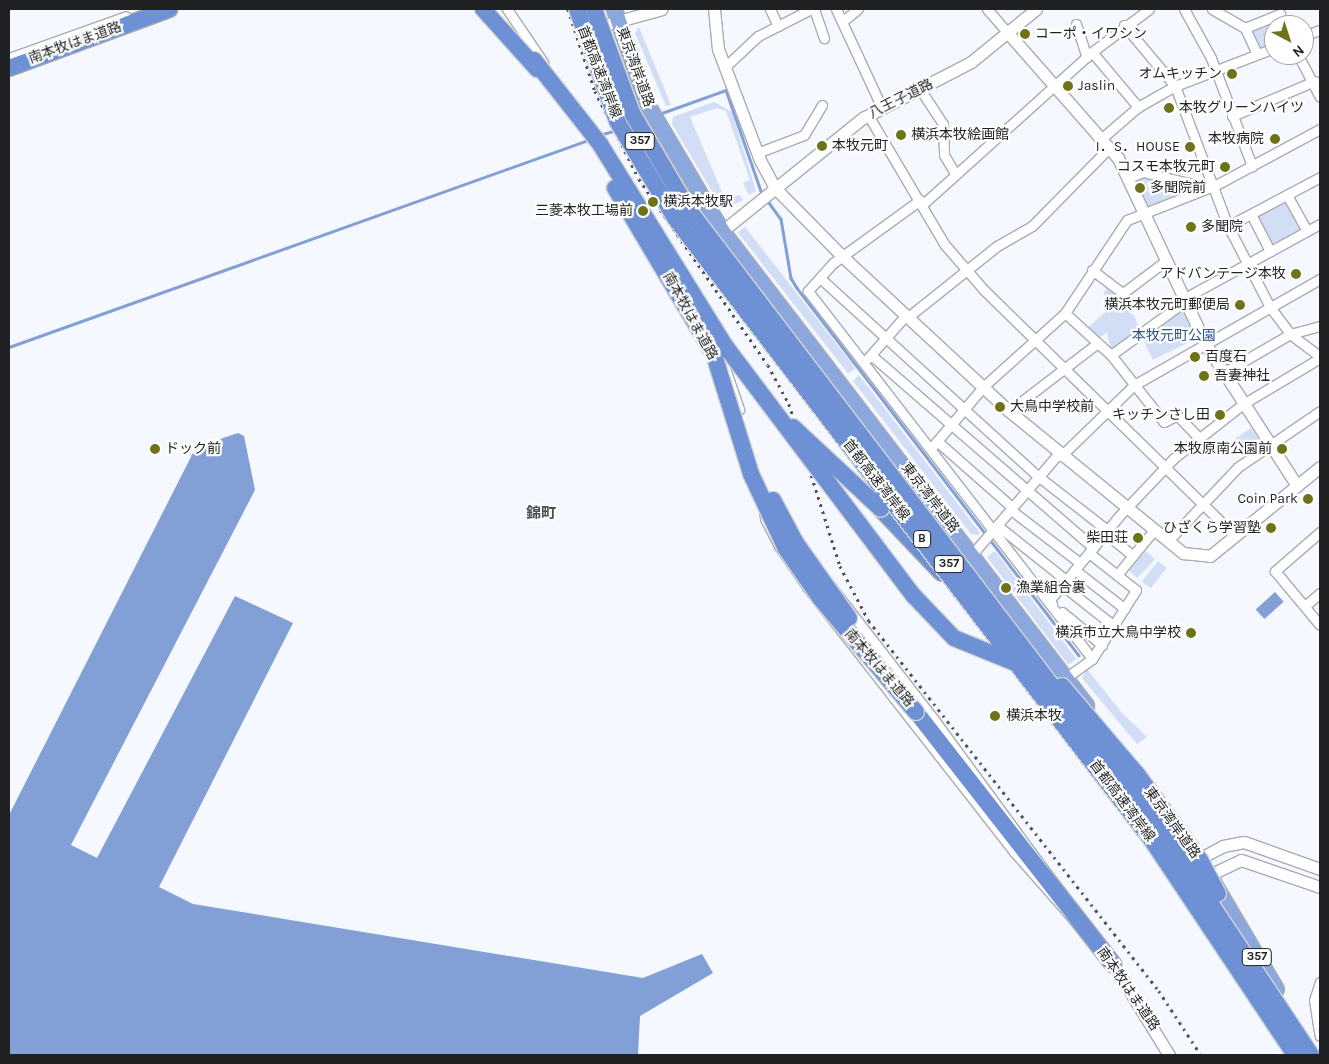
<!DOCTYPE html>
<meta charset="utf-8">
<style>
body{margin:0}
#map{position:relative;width:1329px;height:1064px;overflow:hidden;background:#f5f8fe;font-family:Karla,"Noto Sans JP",sans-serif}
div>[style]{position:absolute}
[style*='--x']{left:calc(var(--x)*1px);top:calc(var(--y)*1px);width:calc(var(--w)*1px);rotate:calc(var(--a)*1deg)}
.green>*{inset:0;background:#d1def5;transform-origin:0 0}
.water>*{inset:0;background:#829fd6;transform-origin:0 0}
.stream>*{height:2.5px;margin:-1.25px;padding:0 1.25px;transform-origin:1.25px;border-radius:1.25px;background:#829fd6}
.roads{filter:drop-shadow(1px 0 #a9acb2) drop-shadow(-1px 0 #a9acb2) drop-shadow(0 1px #a9acb2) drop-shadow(0 -1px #a9acb2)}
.minor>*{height:9px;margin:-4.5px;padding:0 4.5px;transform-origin:4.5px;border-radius:4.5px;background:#fff}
.tertiary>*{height:11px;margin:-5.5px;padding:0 5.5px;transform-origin:5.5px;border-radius:5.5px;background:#fff}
.trunk>*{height:15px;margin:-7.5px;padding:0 7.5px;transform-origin:7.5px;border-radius:7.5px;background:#8ba7de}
.motorway>*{height:16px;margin:-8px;padding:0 8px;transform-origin:8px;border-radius:8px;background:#6e91d5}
.rail>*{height:2.5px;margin-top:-1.25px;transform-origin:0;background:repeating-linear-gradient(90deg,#4e5053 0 2.5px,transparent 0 7.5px)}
.bridges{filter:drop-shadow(1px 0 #d2d3d3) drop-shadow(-1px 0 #d2d3d3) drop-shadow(0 1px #d2d3d3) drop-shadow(0 -1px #d2d3d3)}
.motorway-bridge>*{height:16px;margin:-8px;padding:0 8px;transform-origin:8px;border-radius:8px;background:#6e91d5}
.dots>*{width:14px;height:14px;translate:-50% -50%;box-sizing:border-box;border:2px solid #fff;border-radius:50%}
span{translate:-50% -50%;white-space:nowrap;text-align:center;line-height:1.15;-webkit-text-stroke:4.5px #fff;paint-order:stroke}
.shield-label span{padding:1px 4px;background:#fff;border:1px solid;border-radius:4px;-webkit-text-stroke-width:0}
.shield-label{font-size:12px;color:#1f2123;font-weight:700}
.poi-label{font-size:14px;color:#1f2123}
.left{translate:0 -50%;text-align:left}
.right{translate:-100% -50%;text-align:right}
.street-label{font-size:14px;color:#1f2123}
.park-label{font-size:14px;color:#2f5093}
.neighbourhood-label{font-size:15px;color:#4b4e53;font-weight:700}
.frame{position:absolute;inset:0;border:10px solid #1f2123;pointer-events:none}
.north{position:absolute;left:1264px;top:15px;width:50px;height:50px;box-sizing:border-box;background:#fff;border:1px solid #a5a6a7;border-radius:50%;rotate:140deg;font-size:14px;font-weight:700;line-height:20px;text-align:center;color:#1f2123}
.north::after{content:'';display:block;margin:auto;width:18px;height:22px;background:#6e731a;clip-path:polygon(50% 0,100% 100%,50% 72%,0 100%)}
</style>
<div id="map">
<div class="green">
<i style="clip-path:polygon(1278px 17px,1274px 46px,1258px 52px,1248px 29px)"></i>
<i style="clip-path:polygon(639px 27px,671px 105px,666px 106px,635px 33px)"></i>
<i style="clip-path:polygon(714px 102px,732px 112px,756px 191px,749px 195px,743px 183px,750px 180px,726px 111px,717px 108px,690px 117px,725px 199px,740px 195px,743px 200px,723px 210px,672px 124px,673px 117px)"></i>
<i style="clip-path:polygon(1147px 174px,1173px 180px,1175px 197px,1148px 207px,1136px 179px)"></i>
<i style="left:1287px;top:199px;width:34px;height:35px;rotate:64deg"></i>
<i style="left:745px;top:227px;width:179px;height:9px;rotate:52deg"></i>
<i style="clip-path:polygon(1108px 286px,1118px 293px,1115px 297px,1134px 316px,1140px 330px,1111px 351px,1107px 332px,1095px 341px,1084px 331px,1112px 306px,1103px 294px)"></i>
<i style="left:1182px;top:310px;width:32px;height:48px;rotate:64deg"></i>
<i style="clip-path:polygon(859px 375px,980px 533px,978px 535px,971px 534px,853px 381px)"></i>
<i style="left:1251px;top:428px;width:22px;height:21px;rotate:56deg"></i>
<i style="left:995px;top:551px;width:135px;height:10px;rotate:53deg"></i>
<i style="left:1146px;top:551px;width:12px;height:26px;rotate:42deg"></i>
<i style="left:1158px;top:561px;width:11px;height:26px;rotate:38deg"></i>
<i style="clip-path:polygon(1087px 669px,1122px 713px,1147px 737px,1137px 744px,1082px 678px)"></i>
</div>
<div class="water">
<i style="clip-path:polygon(238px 433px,244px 436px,255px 490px,71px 845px,97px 858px,235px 596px,293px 623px,159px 887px,193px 904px,643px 978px,702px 954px,713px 973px,640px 1016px,638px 1055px,9px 1055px,9px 815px,196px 447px)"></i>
<i style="left:1275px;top:592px;width:13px;height:26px;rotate:48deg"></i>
</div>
<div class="stream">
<i style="--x:659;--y:114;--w:71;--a:-19.7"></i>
<i style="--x:726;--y:90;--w:110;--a:70.9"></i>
<i style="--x:600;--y:135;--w:17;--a:-17"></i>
<i style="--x:767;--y:200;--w:24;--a:54"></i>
<i style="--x:781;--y:219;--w:60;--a:80.4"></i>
<i style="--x:791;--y:278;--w:12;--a:59"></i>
<i style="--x:797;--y:288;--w:463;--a:52.5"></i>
<i style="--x:9;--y:347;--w:615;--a:-19.67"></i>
</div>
<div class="roads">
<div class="minor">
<i style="--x:507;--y:9;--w:64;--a:55.8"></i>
<i style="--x:770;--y:9;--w:19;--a:65"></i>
<i style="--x:814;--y:9;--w:31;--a:71"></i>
<i style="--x:836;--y:9;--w:109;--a:65.1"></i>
<i style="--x:987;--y:9;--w:32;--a:49"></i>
<i style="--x:1184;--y:9;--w:56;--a:61.1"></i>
<i style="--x:1211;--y:58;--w:116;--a:69.2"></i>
<i style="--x:1212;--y:9;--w:38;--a:30"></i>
<i style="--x:843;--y:21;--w:19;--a:-39"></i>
<i style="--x:1076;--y:24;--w:35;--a:72"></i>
<i style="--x:1124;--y:25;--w:80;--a:50.1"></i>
<i style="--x:1175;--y:86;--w:150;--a:69.3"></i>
<i style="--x:1228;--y:226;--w:91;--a:62.6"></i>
<i style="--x:1270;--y:307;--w:34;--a:53"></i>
<i style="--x:1290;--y:334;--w:38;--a:37"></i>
<i style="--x:1304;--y:36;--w:17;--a:-21"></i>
<i style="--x:1092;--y:52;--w:72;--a:50.1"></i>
<i style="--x:1257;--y:54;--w:29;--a:-115"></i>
<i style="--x:1245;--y:28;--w:38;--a:-22"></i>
<i style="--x:1298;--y:55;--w:47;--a:62.4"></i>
<i style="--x:9;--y:58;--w:124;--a:-19.7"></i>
<i style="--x:726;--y:66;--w:44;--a:-43.2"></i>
<i style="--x:758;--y:36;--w:59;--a:-27"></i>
<i style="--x:920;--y:89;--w:42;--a:56.7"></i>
<i style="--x:943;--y:124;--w:31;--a:88"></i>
<i style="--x:944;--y:155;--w:21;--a:59"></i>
<i style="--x:868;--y:115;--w:151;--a:59.4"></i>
<i style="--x:945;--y:245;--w:60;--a:49.1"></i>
<i style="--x:984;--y:290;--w:351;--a:44.4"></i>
<i style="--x:1232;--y:116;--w:90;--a:-22.9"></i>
<i style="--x:1102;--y:138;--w:48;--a:-40.7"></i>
<i style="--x:1138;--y:107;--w:43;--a:-29.6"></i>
<i style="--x:1175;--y:86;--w:106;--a:-21"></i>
<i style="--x:757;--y:153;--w:50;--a:-21"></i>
<i style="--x:804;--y:135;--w:35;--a:-59"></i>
<i style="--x:1128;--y:178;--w:16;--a:-22"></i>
<i style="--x:1143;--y:172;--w:68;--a:13.6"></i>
<i style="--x:1287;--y:195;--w:41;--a:60.9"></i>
<i style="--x:920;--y:200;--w:107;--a:144.1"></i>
<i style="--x:833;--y:263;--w:38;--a:132"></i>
<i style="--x:808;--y:291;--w:465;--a:52.3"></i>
<i style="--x:922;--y:205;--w:229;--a:-42"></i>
<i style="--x:1092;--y:52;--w:71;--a:-37"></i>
<i style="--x:1251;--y:214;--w:42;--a:62.8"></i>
<i style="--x:1228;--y:226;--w:104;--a:-28"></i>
<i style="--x:1092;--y:270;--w:39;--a:37"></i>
<i style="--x:1123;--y:293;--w:51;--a:-37.1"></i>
<i style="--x:820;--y:278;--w:296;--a:42.3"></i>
<i style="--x:1039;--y:477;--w:86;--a:37.9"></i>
<i style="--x:1183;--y:299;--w:156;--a:-28.7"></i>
<i style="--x:1065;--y:313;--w:62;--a:42.4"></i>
<i style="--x:1111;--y:355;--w:85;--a:51.7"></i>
<i style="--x:1164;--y:422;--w:15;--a:-28"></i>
<i style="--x:1177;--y:415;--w:32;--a:46"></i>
<i style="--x:908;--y:317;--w:114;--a:-38.6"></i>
<i style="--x:997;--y:246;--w:40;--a:-29.7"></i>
<i style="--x:1032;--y:226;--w:110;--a:-45.4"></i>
<i style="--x:718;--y:348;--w:65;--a:71"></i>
<i style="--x:871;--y:355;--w:294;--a:40.9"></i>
<i style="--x:1111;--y:355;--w:90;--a:-36"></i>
<i style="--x:868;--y:358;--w:57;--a:-48.5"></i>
<i style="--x:1223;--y:373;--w:78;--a:-30.2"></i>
<i style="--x:1290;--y:334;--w:31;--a:-15"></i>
<i style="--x:1009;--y:411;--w:108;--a:-37.5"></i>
<i style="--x:937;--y:441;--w:101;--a:41.4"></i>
<i style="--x:932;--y:447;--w:80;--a:-49.6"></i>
<i style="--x:984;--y:386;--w:109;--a:-42"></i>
<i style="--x:1065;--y:313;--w:112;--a:-56.3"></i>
<i style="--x:1127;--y:220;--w:96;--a:-21.5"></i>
<i style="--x:1216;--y:185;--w:118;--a:-28.3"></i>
<i style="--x:1061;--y:456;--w:102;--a:-44.2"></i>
<i style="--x:1134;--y:385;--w:214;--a:-29.7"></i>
<i style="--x:763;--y:499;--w:281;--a:52.2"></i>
<i style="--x:935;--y:721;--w:301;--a:53.8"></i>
<i style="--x:1113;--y:964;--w:148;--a:-131.4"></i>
<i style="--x:1015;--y:853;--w:336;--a:-128"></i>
<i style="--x:808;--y:588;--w:51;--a:-124.6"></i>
<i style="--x:779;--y:546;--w:31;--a:-117"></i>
<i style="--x:765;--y:518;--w:19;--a:-96"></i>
<i style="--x:1011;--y:510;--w:87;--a:37.5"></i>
<i style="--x:998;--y:526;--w:87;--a:38.5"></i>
<i style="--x:1320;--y:532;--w:60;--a:139.1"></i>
<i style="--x:1275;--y:571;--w:70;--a:50.2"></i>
<i style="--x:1105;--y:533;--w:36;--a:39"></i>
<i style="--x:1168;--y:541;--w:102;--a:-46.6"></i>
<i style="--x:1238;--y:467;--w:99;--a:-34.3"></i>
<i style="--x:969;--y:558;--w:137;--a:-49.4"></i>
<i style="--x:1075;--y:570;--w:63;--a:38"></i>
<i style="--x:1117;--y:575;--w:58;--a:-50.6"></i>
<i style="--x:1062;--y:585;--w:66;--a:38.3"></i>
<i style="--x:1052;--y:604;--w:4;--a:-135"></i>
<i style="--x:1049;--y:601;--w:110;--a:-50.5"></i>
<i style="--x:1119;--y:516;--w:80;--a:-46.5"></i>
<i style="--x:1174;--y:458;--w:88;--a:-38"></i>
<i style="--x:1243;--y:404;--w:90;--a:-30.9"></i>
<i style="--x:1305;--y:606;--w:20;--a:-41"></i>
<i style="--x:1062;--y:612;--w:52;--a:39.5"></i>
<i style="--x:1067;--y:677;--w:31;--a:-36"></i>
<i style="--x:1092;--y:659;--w:82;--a:-57.5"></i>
<i style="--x:1136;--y:590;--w:60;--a:-141.8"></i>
<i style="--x:1320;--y:982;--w:19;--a:108"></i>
<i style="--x:1314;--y:1000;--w:36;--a:81"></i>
</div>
<div class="tertiary">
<i style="--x:714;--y:9;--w:40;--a:84.3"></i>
<i style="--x:718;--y:49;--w:119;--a:69.3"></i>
<i style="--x:760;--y:160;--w:32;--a:62"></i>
<i style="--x:775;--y:188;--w:97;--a:45.4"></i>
<i style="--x:843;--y:257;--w:226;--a:42.9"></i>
<i style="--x:1009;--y:411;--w:225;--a:39.2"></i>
<i style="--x:1183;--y:553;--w:27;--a:6"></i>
<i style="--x:1210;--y:556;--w:141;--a:-39"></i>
<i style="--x:597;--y:27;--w:67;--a:-15.5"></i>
<i style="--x:1008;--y:33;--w:167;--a:48.7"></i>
<i style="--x:1118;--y:158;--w:204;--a:64.8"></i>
<i style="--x:1205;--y:343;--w:170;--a:57.2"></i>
<i style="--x:716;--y:236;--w:189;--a:-38.8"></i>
<i style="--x:863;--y:118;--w:122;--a:-27.4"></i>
<i style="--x:971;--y:62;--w:84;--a:-39.2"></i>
<i style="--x:1193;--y:862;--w:34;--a:-28"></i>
<i style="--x:1223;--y:846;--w:21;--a:-11"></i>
<i style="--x:1244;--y:842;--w:81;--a:19.6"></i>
<i style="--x:1201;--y:879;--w:44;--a:-25.4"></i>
<i style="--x:1241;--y:860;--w:83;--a:18.9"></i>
<i style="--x:1113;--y:964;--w:107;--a:58.4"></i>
</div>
<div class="trunk">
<i style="--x:614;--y:9;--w:103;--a:70.7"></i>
<i style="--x:648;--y:106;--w:145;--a:59.4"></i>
<i style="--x:722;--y:231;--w:598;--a:52.48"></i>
<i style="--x:1213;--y:882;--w:124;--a:59.5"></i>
</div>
<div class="motorway">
<i style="--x:9;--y:68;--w:171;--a:-20.2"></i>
<i style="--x:881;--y:509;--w:88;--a:46.4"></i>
<i style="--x:916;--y:712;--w:320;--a:52"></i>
</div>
</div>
<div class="rail">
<i style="--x:568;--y:9;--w:86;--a:71.8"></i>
<i style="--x:595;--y:91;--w:98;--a:63.4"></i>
<i style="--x:639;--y:179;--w:226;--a:55.3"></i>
<i style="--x:768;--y:365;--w:44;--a:61.7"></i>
<i style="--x:789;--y:404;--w:170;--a:72.5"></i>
<i style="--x:840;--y:566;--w:62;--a:62.2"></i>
<i style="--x:869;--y:621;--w:470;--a:51.9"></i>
<i style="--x:1159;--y:991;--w:77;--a:56.7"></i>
</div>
<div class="bridges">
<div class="motorway-bridge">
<i style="--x:483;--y:9;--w:81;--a:48"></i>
<i style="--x:577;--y:9;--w:119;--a:70.3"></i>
<i style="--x:617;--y:121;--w:113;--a:59.1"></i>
<i style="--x:675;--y:218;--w:782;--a:52.53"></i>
<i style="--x:1151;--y:839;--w:260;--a:56.3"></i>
<i style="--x:594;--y:9;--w:111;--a:69.9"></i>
<i style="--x:632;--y:113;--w:111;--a:59.7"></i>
<i style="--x:688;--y:209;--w:780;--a:52.66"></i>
<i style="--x:1161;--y:829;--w:271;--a:56.4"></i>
<i style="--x:534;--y:60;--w:107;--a:51.8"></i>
<i style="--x:600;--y:144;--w:239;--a:58.2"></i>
<i style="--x:726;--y:347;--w:311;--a:53"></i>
<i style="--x:913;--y:595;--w:59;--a:46.4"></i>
<i style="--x:954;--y:638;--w:71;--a:22.2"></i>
<i style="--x:615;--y:188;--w:194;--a:59.3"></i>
<i style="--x:714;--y:355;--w:125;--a:72.7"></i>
<i style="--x:751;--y:474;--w:83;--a:65"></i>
<i style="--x:786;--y:549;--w:60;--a:55.2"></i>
<i style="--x:820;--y:598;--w:149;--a:49.9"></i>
<i style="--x:793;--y:427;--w:120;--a:43"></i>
<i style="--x:773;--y:500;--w:49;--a:61.9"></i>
<i style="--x:796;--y:543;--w:92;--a:54.8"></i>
<i style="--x:1062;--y:686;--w:116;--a:49.6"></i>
<i style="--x:1137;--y:774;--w:107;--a:53.8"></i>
<i style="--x:1200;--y:860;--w:38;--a:62"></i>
</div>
</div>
<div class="dots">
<i style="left:1025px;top:34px;background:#6e731a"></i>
<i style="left:1232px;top:74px;background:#6e731a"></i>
<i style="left:1068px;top:86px;background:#6e731a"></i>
<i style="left:1169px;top:108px;background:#6e731a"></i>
<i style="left:901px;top:135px;background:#6e731a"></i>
<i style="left:1275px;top:139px;background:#6e731a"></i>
<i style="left:822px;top:146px;background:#6e731a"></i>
<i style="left:1190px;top:147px;background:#6e731a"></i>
<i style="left:1225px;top:167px;background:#6e731a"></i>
<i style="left:1140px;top:188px;background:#6e731a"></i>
<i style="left:653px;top:202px;background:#6e731a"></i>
<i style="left:643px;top:211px;background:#6e731a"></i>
<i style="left:1191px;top:227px;background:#6e731a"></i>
<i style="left:1296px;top:274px;background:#6e731a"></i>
<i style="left:1240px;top:305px;background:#6e731a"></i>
<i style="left:1195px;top:357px;background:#6e731a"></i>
<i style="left:1204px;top:376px;background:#6e731a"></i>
<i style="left:1000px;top:407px;background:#6e731a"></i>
<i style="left:1220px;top:415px;background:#6e731a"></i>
<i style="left:155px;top:449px;background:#6e731a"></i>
<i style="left:1282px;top:449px;background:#6e731a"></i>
<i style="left:1308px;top:499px;background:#6e731a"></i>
<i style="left:1271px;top:528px;background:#6e731a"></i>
<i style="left:1138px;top:538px;background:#6e731a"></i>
<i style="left:1006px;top:588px;background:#6e731a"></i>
<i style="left:1191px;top:633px;background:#6e731a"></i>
<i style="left:995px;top:716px;background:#6e731a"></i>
</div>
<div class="shield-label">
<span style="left:640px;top:141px">357</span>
<span style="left:922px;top:539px">B</span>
<span style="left:949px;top:564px">357</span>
<span style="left:1257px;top:957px">357</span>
</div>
<div class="poi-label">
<span class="left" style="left:1035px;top:34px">コーポ・イワシン</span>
<span class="right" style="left:1222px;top:74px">オムキッチン</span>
<span class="left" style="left:1078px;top:86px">Jaslin</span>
<span class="left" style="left:1179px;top:108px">本牧グリーンハイツ</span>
<span class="left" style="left:911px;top:135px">横浜本牧絵画館</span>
<span class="right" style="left:1264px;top:139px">本牧病院</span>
<span class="left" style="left:832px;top:146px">本牧元町</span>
<span class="right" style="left:1180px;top:147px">I．S．HOUSE</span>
<span class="right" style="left:1215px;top:167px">コスモ本牧元町</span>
<span class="left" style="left:1150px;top:188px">多聞院前</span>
<span class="left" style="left:663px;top:202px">横浜本牧駅</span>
<span class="right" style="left:633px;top:211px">三菱本牧工場前</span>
<span class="left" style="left:1201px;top:227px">多聞院</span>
<span class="right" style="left:1286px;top:274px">アドバンテージ本牧</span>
<span class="right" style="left:1230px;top:305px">横浜本牧元町郵便局</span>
<span class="left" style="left:1205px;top:357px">百度石</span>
<span class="left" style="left:1214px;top:376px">吾妻神社</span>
<span class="left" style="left:1010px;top:407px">大鳥中学校前</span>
<span class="right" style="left:1210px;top:415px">キッチンさし田</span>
<span class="left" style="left:165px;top:449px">ドック前</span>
<span class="right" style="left:1272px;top:449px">本牧原南公園前</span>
<span class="right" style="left:1298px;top:499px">Coin Park</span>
<span class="right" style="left:1261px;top:528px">ひざくら学習塾</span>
<span class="right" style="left:1128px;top:538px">柴田荘</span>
<span class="left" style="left:1016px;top:588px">漁業組合裏</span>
<span class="right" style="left:1181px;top:633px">横浜市立大鳥中学校</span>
<span class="left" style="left:1006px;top:716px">横浜本牧</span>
</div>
<div class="street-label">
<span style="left:75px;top:43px;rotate:-20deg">南本牧はま道路</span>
<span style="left:635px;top:67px;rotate:70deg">東京湾岸道路</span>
<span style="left:599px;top:72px;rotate:69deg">首都高速湾岸線</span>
<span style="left:901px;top:99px;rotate:-27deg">八王子道路</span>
<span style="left:690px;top:316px;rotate:61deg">南本牧はま道路</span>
<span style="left:876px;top:480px;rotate:52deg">首都高速湾岸線</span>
<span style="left:930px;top:498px;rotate:52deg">東京湾岸道路</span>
<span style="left:879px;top:668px;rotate:49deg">南本牧はま道路</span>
<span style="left:1122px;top:801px;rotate:53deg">首都高速湾岸線</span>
<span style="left:1172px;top:823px;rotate:54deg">東京湾岸道路</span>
<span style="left:1128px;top:989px;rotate:55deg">南本牧はま道路</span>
</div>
<div class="park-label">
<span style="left:1174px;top:336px">本牧元町公園</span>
</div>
<div class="neighbourhood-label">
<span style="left:541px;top:514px">錦町</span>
</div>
<div class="frame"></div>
<div class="north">N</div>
</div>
